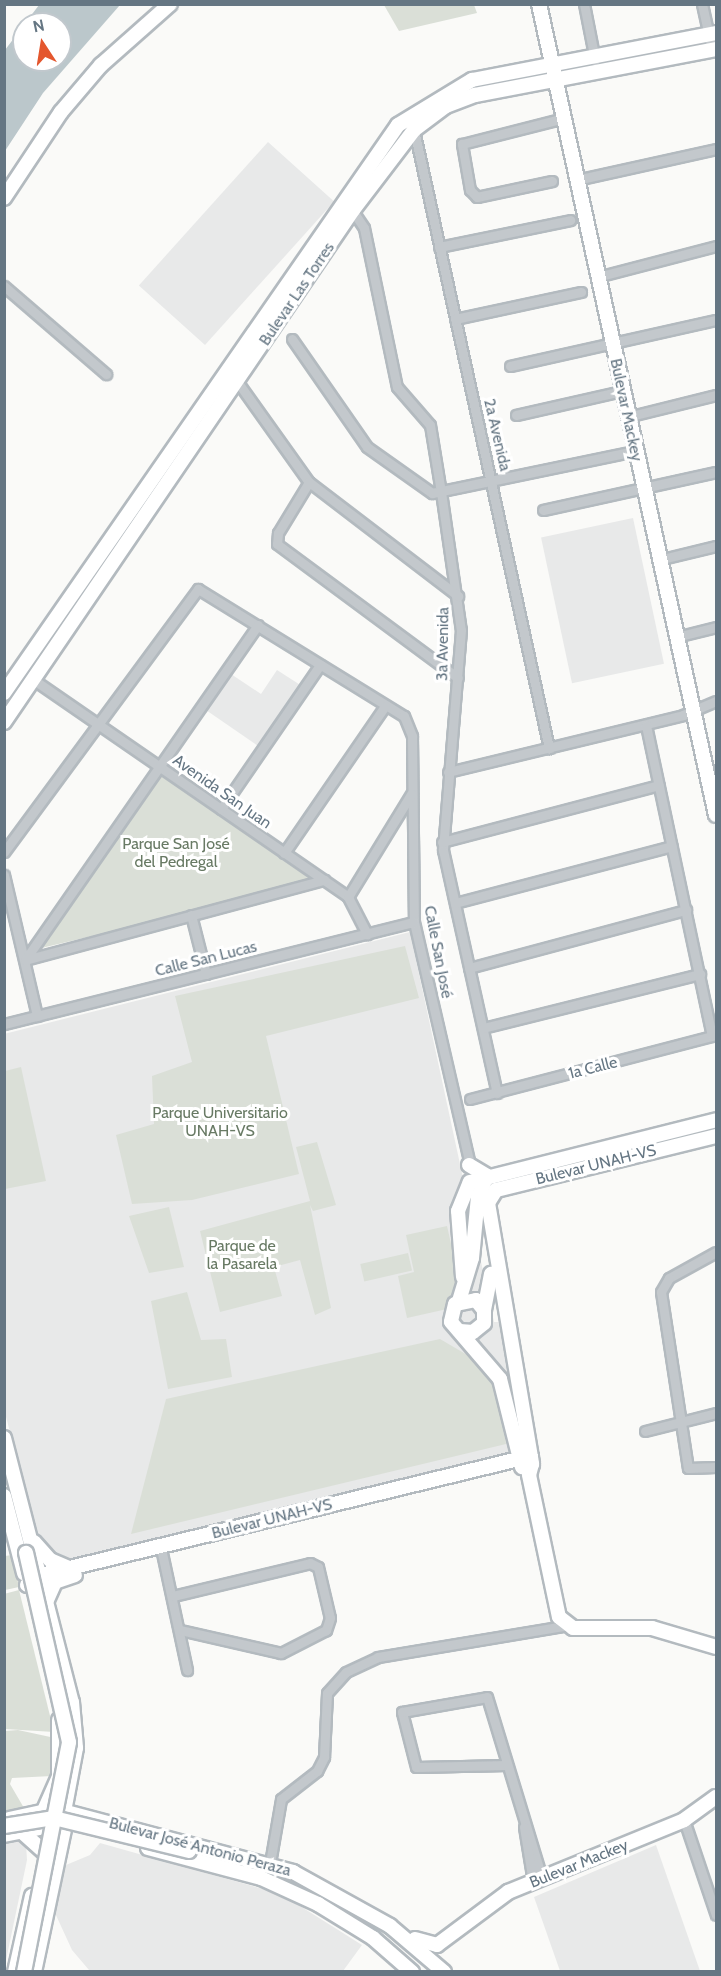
<!DOCTYPE html>
<meta charset="utf-8">
<style>
body{margin:0}
#map{position:relative;width:721px;height:1976px;overflow:hidden;background:#fafaf8;font-family:Cabin,sans-serif}
div>[style]{position:absolute}
[style*='--x']{left:calc(var(--x)*1px);top:calc(var(--y)*1px);width:calc(var(--w)*1px);rotate:calc(var(--a)*1deg)}
.built>*{inset:0;background:#e8e9e9;transform-origin:0 0}
.green>*{inset:0;background:#dadfd7;transform-origin:0 0}
.water>*{inset:0;background:#bbc7cb}
.roads{filter:drop-shadow(2px 0 #b3babf) drop-shadow(-2px 0 #b3babf) drop-shadow(0 2px #b3babf) drop-shadow(0 -2px #b3babf)}
.street>*{height:9px;margin:-4.5px;padding:0 4.5px;transform-origin:4.5px;border-radius:4.5px;background:#c3c8cc}
.secondary>*{height:14px;margin:-7px;padding:0 7px;transform-origin:7px;border-radius:7px;background:#fff}
.bridges{filter:drop-shadow(2px 0 #b3babf) drop-shadow(-2px 0 #b3babf) drop-shadow(0 2px #b3babf) drop-shadow(0 -2px #b3babf)}
.secondary-bridge>*{height:14px;margin:-7px;padding:0 7px;transform-origin:7px;border-radius:7px;background:#fff}
span{translate:-50% -50%;white-space:nowrap;text-align:center;line-height:1.15;-webkit-text-stroke:6px #fff;paint-order:stroke}
.street-label{font-size:16px;color:#657683}
.park-label{font-size:16px;color:#687a64}
.frame{position:absolute;inset:0;border:6px solid #657683;pointer-events:none}
.north{position:absolute;left:12px;top:12px;width:60px;height:60px;box-sizing:border-box;background:#fff;border:2px solid #c1c8cd;border-radius:50%;rotate:348deg;font-size:16px;font-weight:700;line-height:24px;text-align:center;color:#657683}
.north::after{content:'';display:block;margin:auto;width:21px;height:27px;background:#e4572e;clip-path:polygon(50% 0,100% 100%,50% 72%,0 100%)}
</style>
<div id="map">
<div class="built">
<i style="left:268px;top:142px;width:89px;height:193px;rotate:42deg"></i>
<i style="left:633px;top:518px;width:149px;height:94px;rotate:78deg"></i>
<i style="clip-path:polygon(277px 670px,305px 688px,261px 748px,203px 708px,228px 672px,261px 694px)"></i>
<i style="clip-path:polygon(410px 932px,494px 1322px,502px 1322px,521px 1457px,46px 1570px,5px 1413px,4px 1034px)"></i>
<i style="clip-path:polygon(18px 1837px,26px 1844px,27px 1860px,5px 1965px,5px 1839px)"></i>
<i style="clip-path:polygon(100px 1843px,281px 1894px,362px 1945px,343px 1971px,89px 1970px,72px 1950px,55px 1913px,66px 1865px,90px 1855px)"></i>
<i style="clip-path:polygon(656px 1845px,700px 1971px,560px 1971px,534px 1897px)"></i>
</div>
<div class="green">
<i style="clip-path:polygon(384px 5px,474px 5px,477px 13px,399px 31px)"></i>
<i style="clip-path:polygon(161px 768px,316px 883px,33px 950px)"></i>
<i style="clip-path:polygon(405px 946px,419px 998px,266px 1036px,299px 1174px,192px 1200px,132px 1204px,116px 1135px,154px 1124px,152px 1076px,192px 1062px,175px 996px)"></i>
<i style="clip-path:polygon(21px 1067px,46px 1181px,5px 1189px,5px 1071px)"></i>
<i style="clip-path:polygon(317px 1142px,336px 1205px,313px 1211px,310px 1205px,331px 1308px,315px 1315px,300px 1260px,274px 1267px,282px 1296px,220px 1312px,200px 1231px,310px 1201px,296px 1147px)"></i>
<i style="clip-path:polygon(169px 1207px,184px 1267px,149px 1273px,129px 1216px)"></i>
<i style="clip-path:polygon(447px 1226px,465px 1305px,407px 1318px,398px 1276px,414px 1272px,406px 1235px)"></i>
<i style="left:408px;top:1253px;width:18px;height:49px;rotate:77deg"></i>
<i style="clip-path:polygon(187px 1292px,201px 1340px,226px 1339px,232px 1377px,168px 1389px,151px 1301px)"></i>
<i style="clip-path:polygon(440px 1339px,469px 1356px,499px 1390px,506px 1444px,131px 1534px,166px 1399px)"></i>
<i style="clip-path:polygon(12px 1555px,19px 1587px,5px 1590px,5px 1556px)"></i>
<i style="clip-path:polygon(19px 1590px,54px 1732px,5px 1729px,4px 1594px)"></i>
<i style="clip-path:polygon(18px 1730px,55px 1738px,52px 1776px,12px 1778px,10px 1784px,24px 1808px,5px 1813px,5px 1731px)"></i>
</div>
<div class="water">
<i style="clip-path:polygon(evenodd,39px 5px,120px 5px,43px 93px,5px 151px,5px 50px,39px 5px,24px 24px,60px 24px,60px 60px,24px 60px,24px 24px)"></i>
</div>
<div class="roads">
<div class="street">
<i style="--x:584;--y:4;--w:57;--a:78.9"></i>
<i style="--x:702;--y:4;--w:47;--a:77.7"></i>
<i style="--x:414;--y:130;--w:633;--a:77.68"></i>
<i style="--x:576;--y:180;--w:143;--a:-12.5"></i>
<i style="--x:552;--y:181;--w:77;--a:168"></i>
<i style="--x:477;--y:197;--w:10;--a:-135"></i>
<i style="--x:470;--y:190;--w:47;--a:-99.9"></i>
<i style="--x:462;--y:144;--w:105;--a:-14.3"></i>
<i style="--x:350;--y:207;--w:25;--a:56"></i>
<i style="--x:364;--y:228;--w:162;--a:78.3"></i>
<i style="--x:397;--y:387;--w:50;--a:49"></i>
<i style="--x:430;--y:425;--w:68;--a:80.7"></i>
<i style="--x:441;--y:492;--w:139;--a:81.8"></i>
<i style="--x:461;--y:630;--w:221;--a:94.7"></i>
<i style="--x:443;--y:850;--w:249;--a:77.5"></i>
<i style="--x:439;--y:247;--w:134;--a:-11.6"></i>
<i style="--x:597;--y:277;--w:123;--a:-14.6"></i>
<i style="--x:4;--y:286;--w:135;--a:40.8"></i>
<i style="--x:455;--y:319;--w:129;--a:-12.1"></i>
<i style="--x:292;--y:339;--w:131;--a:55.2"></i>
<i style="--x:367;--y:447;--w:80;--a:35.3"></i>
<i style="--x:432;--y:493;--w:207;--a:-11.7"></i>
<i style="--x:510;--y:366;--w:211;--a:-12.6"></i>
<i style="--x:234;--y:377;--w:129;--a:54.5"></i>
<i style="--x:309;--y:482;--w:188;--a:37.4"></i>
<i style="--x:516;--y:415;--w:109;--a:-12.8"></i>
<i style="--x:627;--y:417;--w:92;--a:-13.9"></i>
<i style="--x:309;--y:482;--w:60;--a:121.3"></i>
<i style="--x:278;--y:533;--w:11;--a:95"></i>
<i style="--x:277;--y:544;--w:225;--a:36.5"></i>
<i style="--x:543;--y:510;--w:177;--a:-12.4"></i>
<i style="--x:658;--y:560;--w:60;--a:-13.6"></i>
<i style="--x:676;--y:637;--w:41;--a:-14"></i>
<i style="--x:34;--y:680;--w:382;--a:34.6"></i>
<i style="--x:348;--y:897;--w:42;--a:62.8"></i>
<i style="--x:448;--y:772;--w:242;--a:-13.6"></i>
<i style="--x:683;--y:715;--w:36;--a:-23"></i>
<i style="--x:221;--y:809;--w:175;--a:-55.5"></i>
<i style="--x:442;--y:842;--w:224;--a:-14.7"></i>
<i style="--x:4;--y:852;--w:327;--a:-53.6"></i>
<i style="--x:198;--y:589;--w:242;--a:31.7"></i>
<i style="--x:404;--y:716;--w:22;--a:68"></i>
<i style="--x:412;--y:736;--w:186;--a:89.4"></i>
<i style="--x:414;--y:922;--w:253;--a:77"></i>
<i style="--x:284;--y:853;--w:178;--a:-55.5"></i>
<i style="--x:4;--y:875;--w:145;--a:76.8"></i>
<i style="--x:348;--y:897;--w:121;--a:-58.5"></i>
<i style="--x:455;--y:903;--w:224;--a:-14.7"></i>
<i style="--x:191;--y:915;--w:61;--a:75.7"></i>
<i style="--x:25;--y:960;--w:408;--a:-55.2"></i>
<i style="--x:25;--y:960;--w:310;--a:-15"></i>
<i style="--x:469;--y:968;--w:225;--a:-15"></i>
<i style="--x:4;--y:1024;--w:422;--a:-14"></i>
<i style="--x:483;--y:1028;--w:224;--a:-14"></i>
<i style="--x:470;--y:1099;--w:250;--a:-14.6"></i>
<i style="--x:712;--y:1036;--w:318;--a:-102"></i>
<i style="--x:716;--y:1252;--w:54;--a:151"></i>
<i style="--x:669;--y:1278;--w:16;--a:120"></i>
<i style="--x:661;--y:1292;--w:178;--a:81.3"></i>
<i style="--x:688;--y:1468;--w:28;--a:-2"></i>
<i style="--x:645;--y:1431;--w:73;--a:-14.2"></i>
<i style="--x:162;--y:1553;--w:120;--a:77.9"></i>
<i style="--x:173;--y:1596;--w:141;--a:-13.5"></i>
<i style="--x:310;--y:1563;--w:9;--a:27"></i>
<i style="--x:318;--y:1567;--w:52;--a:76.8"></i>
<i style="--x:330;--y:1618;--w:13;--a:108"></i>
<i style="--x:326;--y:1630;--w:51;--a:152.9"></i>
<i style="--x:281;--y:1653;--w:104;--a:-167.2"></i>
<i style="--x:507;--y:1765;--w:91;--a:178.7"></i>
<i style="--x:416;--y:1767;--w:57;--a:-104.3"></i>
<i style="--x:402;--y:1712;--w:86;--a:-10"></i>
<i style="--x:487;--y:1697;--w:189;--a:73.1"></i>
<i style="--x:684;--y:1820;--w:100;--a:71.4"></i>
<i style="--x:524;--y:1827;--w:56;--a:80.7"></i>
<i style="--x:270;--y:1863;--w:65;--a:-80.2"></i>
<i style="--x:281;--y:1799;--w:46;--a:-37.9"></i>
<i style="--x:317;--y:1771;--w:16;--a:-63"></i>
<i style="--x:324;--y:1757;--w:64;--a:-87.3"></i>
<i style="--x:327;--y:1693;--w:28;--a:-48"></i>
<i style="--x:346;--y:1672;--w:35;--a:-25"></i>
<i style="--x:378;--y:1657;--w:189;--a:-9.5"></i>
</div>
<div class="secondary">
<i style="--x:539;--y:4;--w:830;--a:77.69"></i>
<i style="--x:4;--y:198;--w:103;--a:-56.5"></i>
<i style="--x:61;--y:112;--w:62;--a:-49.6"></i>
<i style="--x:101;--y:65;--w:92;--a:-41.5"></i>
<i style="--x:4;--y:693;--w:691;--a:-55.25"></i>
<i style="--x:398;--y:125;--w:87;--a:-31.3"></i>
<i style="--x:472;--y:80;--w:248;--a:-10.9"></i>
<i style="--x:4;--y:722;--w:620;--a:-55.72"></i>
<i style="--x:353;--y:210;--w:101;--a:-52.7"></i>
<i style="--x:414;--y:130;--w:40;--a:-37"></i>
<i style="--x:446;--y:106;--w:31;--a:-21"></i>
<i style="--x:475;--y:95;--w:245;--a:-10.8"></i>
<i style="--x:716;--y:1136;--w:227;--a:166.2"></i>
<i style="--x:496;--y:1190;--w:15;--a:122"></i>
<i style="--x:488;--y:1203;--w:265;--a:80.4"></i>
<i style="--x:532;--y:1464;--w:11;--a:105"></i>
<i style="--x:529;--y:1475;--w:145;--a:78.1"></i>
<i style="--x:559;--y:1617;--w:18;--a:38"></i>
<i style="--x:573;--y:1628;--w:79;--a:0"></i>
<i style="--x:652;--y:1628;--w:67;--a:16.5"></i>
<i style="--x:469;--y:1165;--w:21;--a:31"></i>
<i style="--x:463;--y:1277;--w:66;--a:-94.3"></i>
<i style="--x:458;--y:1211;--w:31;--a:-68"></i>
<i style="--x:470;--y:1182;--w:254;--a:-14.1"></i>
<i style="--x:459;--y:1301;--w:45;--a:-73.2"></i>
<i style="--x:472;--y:1258;--w:61;--a:-84.4"></i>
<i style="--x:478;--y:1197;--w:23;--a:-67"></i>
<i style="--x:484;--y:1310;--w:37;--a:-79"></i>
<i style="--x:460;--y:1331;--w:13;--a:4"></i>
<i style="--x:473;--y:1332;--w:14;--a:-39"></i>
<i style="--x:484;--y:1323;--w:13;--a:-90"></i>
<i style="--x:484;--y:1310;--w:13;--a:-129"></i>
<i style="--x:476;--y:1300;--w:21;--a:169"></i>
<i style="--x:455;--y:1304;--w:18;--a:103"></i>
<i style="--x:451;--y:1322;--w:75;--a:49.3"></i>
<i style="--x:500;--y:1379;--w:91;--a:76"></i>
<i style="--x:4;--y:1438;--w:273;--a:75.6"></i>
<i style="--x:72;--y:1702;--w:46;--a:85"></i>
<i style="--x:76;--y:1748;--w:59;--a:100.7"></i>
<i style="--x:4;--y:1496;--w:80;--a:75.4"></i>
<i style="--x:34;--y:1542;--w:24;--a:48"></i>
<i style="--x:50;--y:1560;--w:21;--a:23"></i>
<i style="--x:27;--y:1585;--w:17;--a:-36"></i>
<i style="--x:41;--y:1575;--w:504;--a:-13.65"></i>
<i style="--x:47;--y:1600;--w:20;--a:-66"></i>
<i style="--x:55;--y:1582;--w:21;--a:-19"></i>
<i style="--x:45;--y:1808;--w:34;--a:-66"></i>
<i style="--x:59;--y:1777;--w:57;--a:-90"></i>
<i style="--x:70;--y:1813;--w:231;--a:14.8"></i>
<i style="--x:293;--y:1872;--w:111;--a:29.1"></i>
<i style="--x:390;--y:1926;--w:71;--a:40.4"></i>
<i style="--x:9;--y:1819;--w:34;--a:-12"></i>
<i style="--x:21;--y:1831;--w:30;--a:42"></i>
<i style="--x:4;--y:1835;--w:42;--a:-11"></i>
<i style="--x:148;--y:1848;--w:117;--a:14.9"></i>
<i style="--x:261;--y:1878;--w:63;--a:24.5"></i>
<i style="--x:318;--y:1904;--w:65;--a:31.7"></i>
<i style="--x:373;--y:1938;--w:52;--a:41.1"></i>
<i style="--x:415;--y:1939;--w:23;--a:15"></i>
<i style="--x:437;--y:1945;--w:89;--a:-36.7"></i>
<i style="--x:508;--y:1892;--w:190;--a:-22.2"></i>
<i style="--x:684;--y:1820;--w:39;--a:-36"></i>
<i style="--x:15;--y:1972;--w:78;--a:-77.4"></i>
<i style="--x:34;--y:1972;--w:145;--a:-78.1"></i>
</div>
</div>
<div class="bridges">
<div class="secondary-bridge">
<i style="--x:4;--y:1826;--w:51;--a:-9.1"></i>
<i style="--x:54;--y:1818;--w:139;--a:13.7"></i>
<i style="--x:24;--y:1972;--w:234;--a:-78.9"></i>
<i style="--x:69;--y:1742;--w:194;--a:-102.8"></i>
</div>
</div>
<div class="street-label">
<span style="left:297px;top:294px;rotate:-56deg">Bulevar Las Torres</span>
<span style="left:626px;top:410px;rotate:78deg">Bulevar Mackey</span>
<span style="left:497px;top:435px;rotate:77deg">2a Avenida</span>
<span style="left:443px;top:644px;rotate:-89deg">3a Avenida</span>
<span style="left:222px;top:792px;rotate:35deg">Avenida San Juan</span>
<span style="left:438px;top:952px;rotate:79deg">Calle San José</span>
<span style="left:206px;top:959px;rotate:-14deg">Calle San Lucas</span>
<span style="left:593px;top:1068px;rotate:-14deg">1a Calle</span>
<span style="left:596px;top:1165px;rotate:-14deg">Bulevar UNAH-VS</span>
<span style="left:272px;top:1519px;rotate:-14deg">Bulevar UNAH-VS</span>
<span style="left:200px;top:1847px;rotate:15deg">Bulevar José Antonio Peraza</span>
<span style="left:579px;top:1864px;rotate:-22deg">Bulevar Mackey</span>
</div>
<div class="park-label">
<span style="left:176px;top:853px">Parque San José<br>del Pedregal</span>
<span style="left:220px;top:1122px">Parque Universitario<br>UNAH-VS</span>
<span style="left:242px;top:1255px">Parque de<br>la Pasarela</span>
</div>
<div class="frame"></div>
<div class="north">N</div>
</div>
